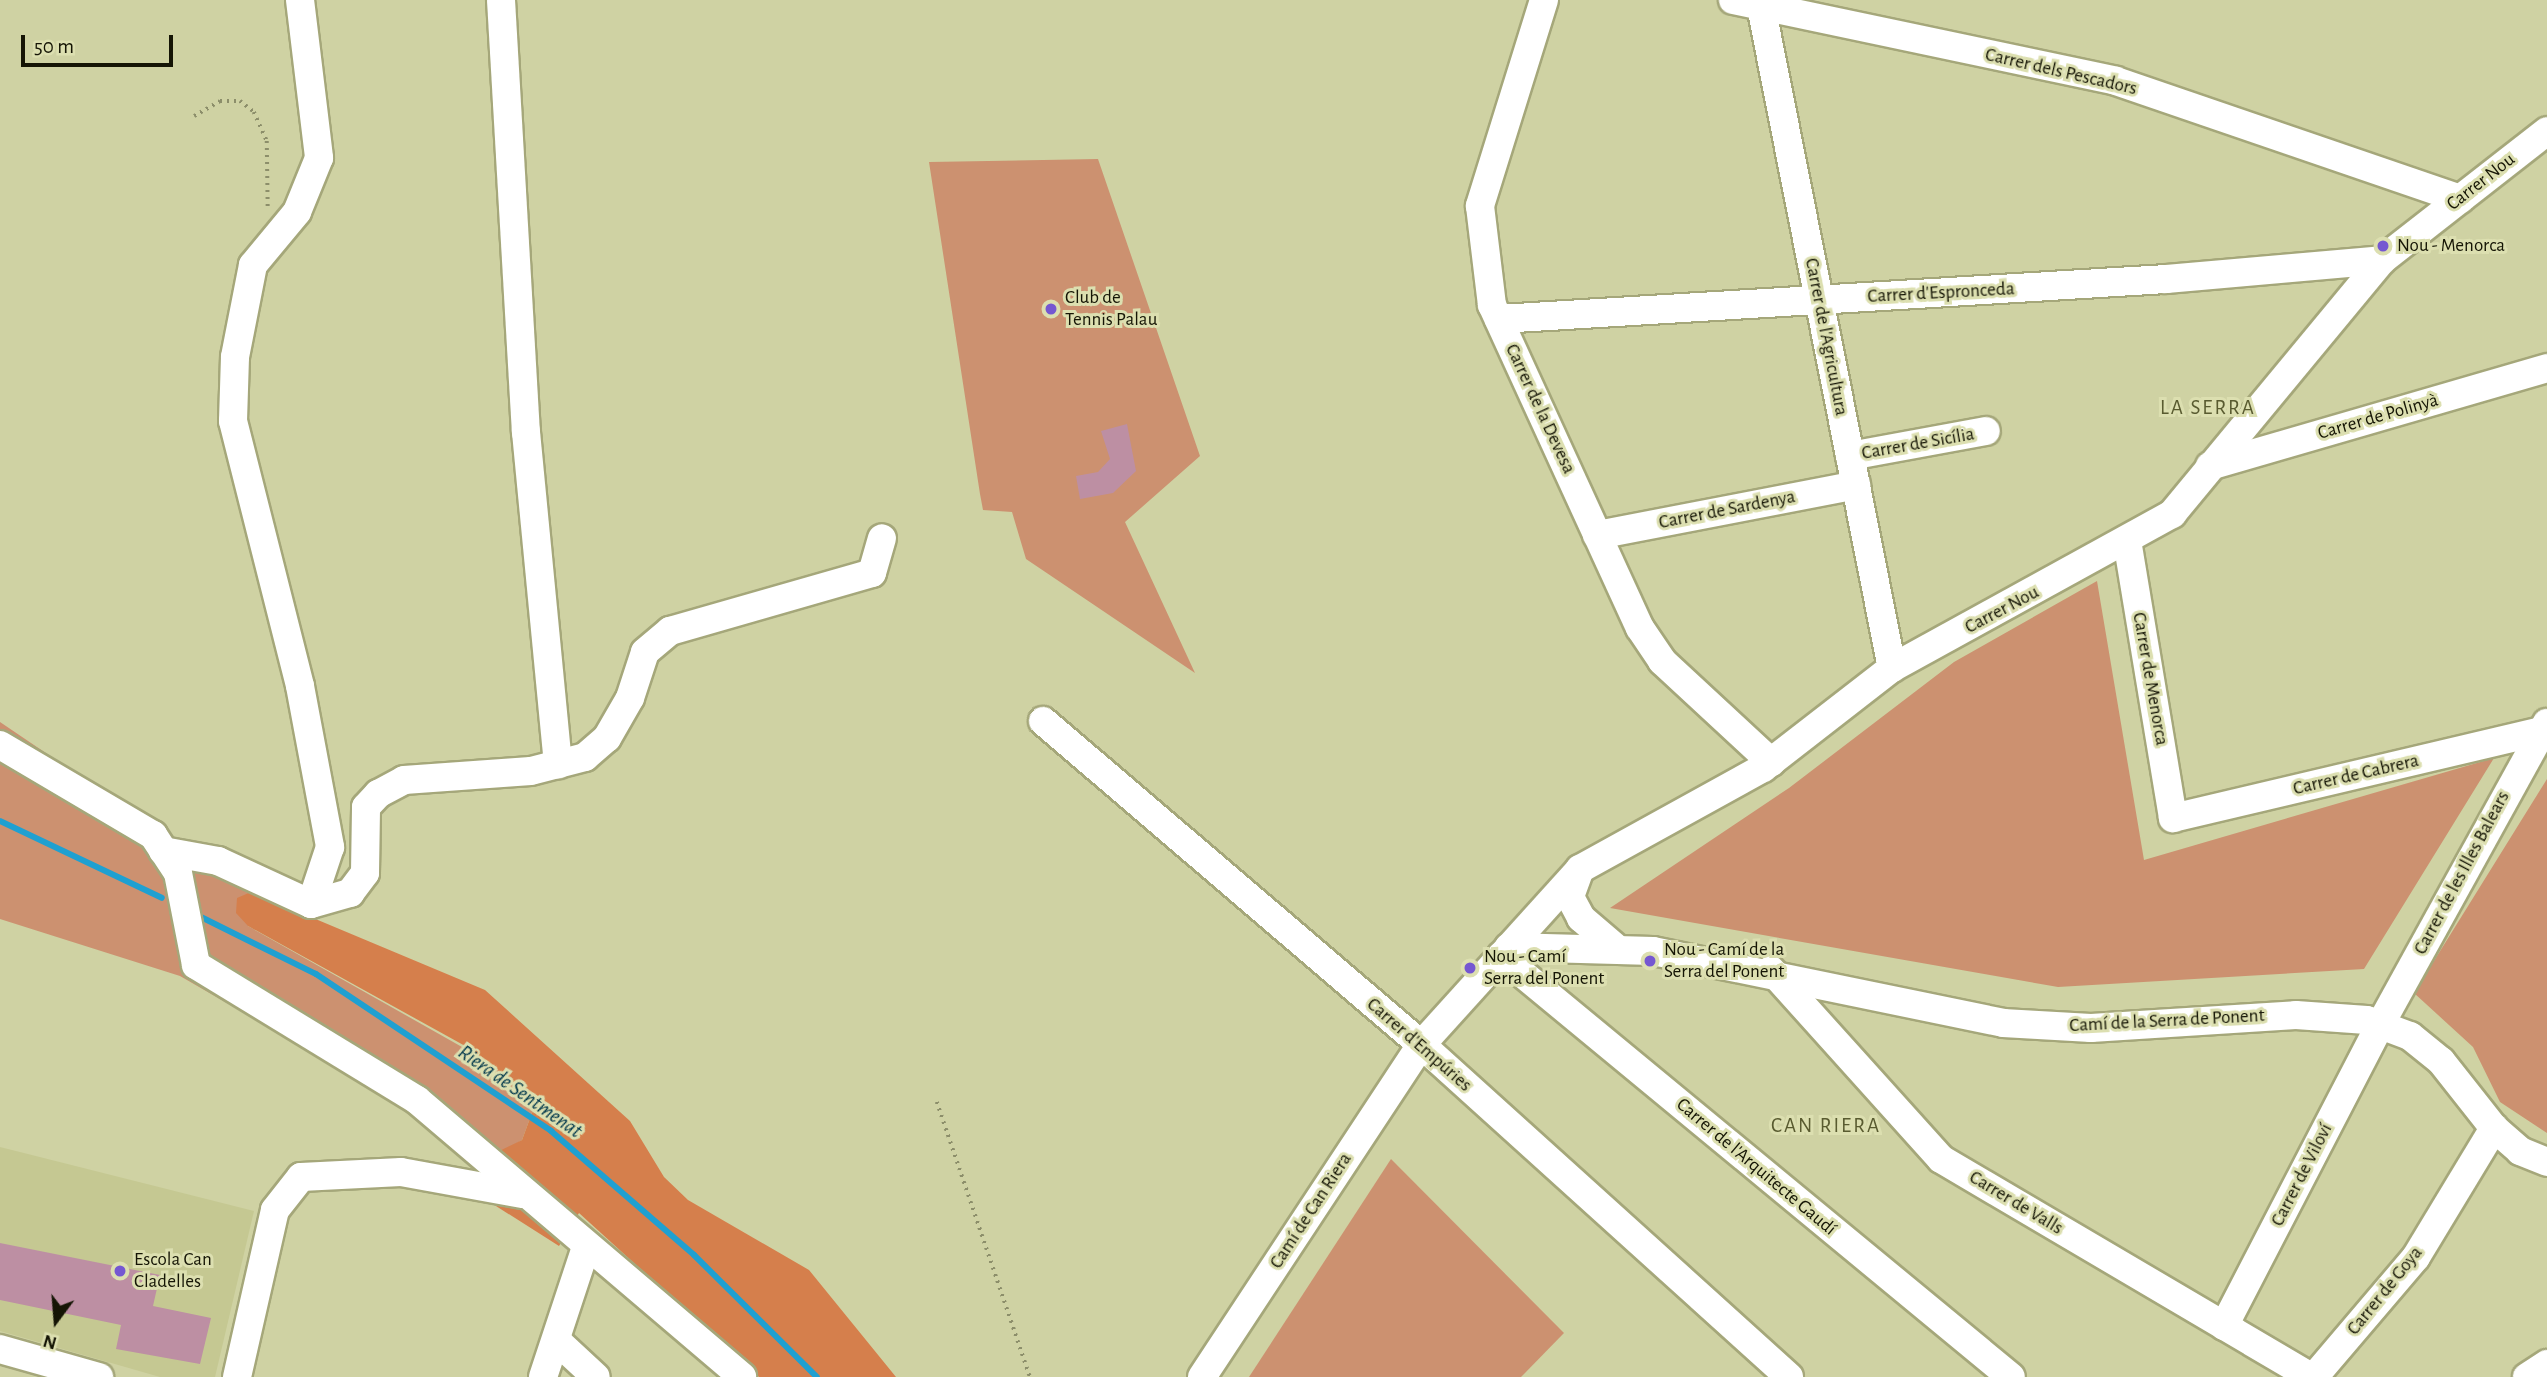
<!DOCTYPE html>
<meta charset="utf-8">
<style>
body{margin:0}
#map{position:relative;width:2547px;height:1377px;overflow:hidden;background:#cfd2a3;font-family:"Alegreya Sans",sans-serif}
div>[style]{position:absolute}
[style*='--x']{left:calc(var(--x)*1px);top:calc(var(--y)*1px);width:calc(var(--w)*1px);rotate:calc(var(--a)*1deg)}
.built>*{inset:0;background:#c5c892}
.green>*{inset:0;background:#cc9170}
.forest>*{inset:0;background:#d57f4c}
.stream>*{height:6px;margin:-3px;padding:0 3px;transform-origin:3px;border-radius:3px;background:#1fa0d1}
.building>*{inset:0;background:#bd8fa3}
.path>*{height:3.5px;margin-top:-1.75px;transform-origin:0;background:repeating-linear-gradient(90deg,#8c8e6a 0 2px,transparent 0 7px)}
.roads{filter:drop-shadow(2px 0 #a5a77a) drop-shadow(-2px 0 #a5a77a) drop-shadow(0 2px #a5a77a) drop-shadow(0 -2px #a5a77a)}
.minor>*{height:28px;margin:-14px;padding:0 14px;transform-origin:14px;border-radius:14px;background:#fff}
.dots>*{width:19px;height:19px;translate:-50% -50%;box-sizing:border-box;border:4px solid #dcdfb0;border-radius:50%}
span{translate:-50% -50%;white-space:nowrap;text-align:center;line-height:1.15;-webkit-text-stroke:6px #dcdfb0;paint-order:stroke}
.street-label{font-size:19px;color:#151505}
.poi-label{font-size:19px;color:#151505}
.left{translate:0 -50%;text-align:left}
.neighbourhood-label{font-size:21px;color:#595b30;letter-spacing:2px}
.water-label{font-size:21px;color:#01374b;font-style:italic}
.north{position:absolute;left:21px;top:1286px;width:70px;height:70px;-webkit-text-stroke:5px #dcdfb0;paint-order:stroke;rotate:196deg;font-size:19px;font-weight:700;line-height:28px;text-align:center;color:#151505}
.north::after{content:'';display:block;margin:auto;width:24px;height:32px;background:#151505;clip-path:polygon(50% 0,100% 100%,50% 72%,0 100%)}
.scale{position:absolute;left:21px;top:35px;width:152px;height:32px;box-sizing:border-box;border:4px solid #151505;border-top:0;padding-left:9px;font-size:21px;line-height:24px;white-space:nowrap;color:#151505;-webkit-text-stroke:5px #dcdfb0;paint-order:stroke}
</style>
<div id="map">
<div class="built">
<i style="clip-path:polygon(0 1147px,254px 1211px,215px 1377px,160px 1377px,0 1331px)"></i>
</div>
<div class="green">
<i style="clip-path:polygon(1098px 159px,1200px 456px,1125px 522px,1195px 673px,1026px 559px,1012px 512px,983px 510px,980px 494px,929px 162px)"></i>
<i style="clip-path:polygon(2097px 581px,2144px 860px,2494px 758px,2364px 969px,2058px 987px,1610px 908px,1789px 788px,1954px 662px)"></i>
<i style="clip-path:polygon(0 722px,251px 892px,248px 926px,508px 1073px,529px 1094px,533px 1110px,522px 1140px,502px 1152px,486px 1152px,180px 976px,0 919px)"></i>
<i style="clip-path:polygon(2547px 779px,2547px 1133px,2500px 1102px,2473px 1047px,2414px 993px)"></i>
<i style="clip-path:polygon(1391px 1159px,1564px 1333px,1521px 1377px,1249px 1377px)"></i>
</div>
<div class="forest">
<i style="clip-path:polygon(251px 892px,485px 990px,630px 1121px,664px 1177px,688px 1200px,809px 1270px,896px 1377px,759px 1377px,579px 1213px,559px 1246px,485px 1199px,475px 1163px,522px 1140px,533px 1110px,529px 1094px,467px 1047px,248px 926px,236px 913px,237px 898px)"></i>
</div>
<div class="stream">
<i style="--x:0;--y:821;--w:179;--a:25.4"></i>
<i style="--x:197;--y:915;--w:133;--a:26.4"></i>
<i style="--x:316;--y:974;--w:283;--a:33.7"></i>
<i style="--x:551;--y:1131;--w:189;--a:40.9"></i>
<i style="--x:694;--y:1255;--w:173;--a:44.8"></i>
</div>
<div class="building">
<i style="clip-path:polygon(1127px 424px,1136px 471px,1113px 493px,1080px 499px,1076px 476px,1098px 472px,1110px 459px,1101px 431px)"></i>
<i style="clip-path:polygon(0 1243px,160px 1275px,153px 1306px,211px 1318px,200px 1364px,116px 1349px,121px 1325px,0 1300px)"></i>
</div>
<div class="path">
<i style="--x:194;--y:116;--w:30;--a:-30"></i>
<i style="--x:220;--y:101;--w:20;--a:0"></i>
<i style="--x:240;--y:101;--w:18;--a:38"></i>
<i style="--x:254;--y:112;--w:32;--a:66"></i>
<i style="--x:267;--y:141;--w:68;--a:89.2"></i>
<i style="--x:937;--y:1102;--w:290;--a:71.3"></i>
</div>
<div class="roads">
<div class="minor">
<i style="--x:300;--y:0;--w:159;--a:83.1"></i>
<i style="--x:319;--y:158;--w:58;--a:112.2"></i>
<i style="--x:297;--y:212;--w:69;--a:129.7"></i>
<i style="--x:253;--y:265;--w:94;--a:101.1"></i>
<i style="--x:235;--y:357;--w:64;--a:91.8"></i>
<i style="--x:233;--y:421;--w:273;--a:75.8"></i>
<i style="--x:300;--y:686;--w:164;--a:79.4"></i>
<i style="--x:330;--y:847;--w:60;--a:108.4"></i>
<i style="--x:501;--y:0;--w:433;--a:86.7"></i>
<i style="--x:526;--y:432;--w:334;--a:84.5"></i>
<i style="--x:1544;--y:0;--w:216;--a:107.3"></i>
<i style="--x:1480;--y:206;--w:100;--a:83.1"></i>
<i style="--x:1492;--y:305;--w:355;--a:65.4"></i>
<i style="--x:1640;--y:628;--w:40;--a:56"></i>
<i style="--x:1662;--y:661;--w:149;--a:42.8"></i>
<i style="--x:1733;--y:0;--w:391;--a:11.9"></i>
<i style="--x:2116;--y:81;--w:364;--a:18.9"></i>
<i style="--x:1761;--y:6;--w:675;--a:78.81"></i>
<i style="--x:1499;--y:319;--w:668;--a:-3.43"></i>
<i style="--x:2166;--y:279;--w:217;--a:-5"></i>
<i style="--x:1850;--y:456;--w:138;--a:-10.4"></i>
<i style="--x:2210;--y:466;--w:351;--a:-16.2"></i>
<i style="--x:1597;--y:535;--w:264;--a:-10.9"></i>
<i style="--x:2127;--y:540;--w:282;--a:80.6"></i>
<i style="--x:2173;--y:818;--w:375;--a:-13.3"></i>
<i style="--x:1043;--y:721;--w:501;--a:40.55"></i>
<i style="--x:1424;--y:1047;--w:492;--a:42.1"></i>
<i style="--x:0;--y:745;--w:178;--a:30.5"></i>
<i style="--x:153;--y:835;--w:45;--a:56.7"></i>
<i style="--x:178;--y:873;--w:94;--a:78.9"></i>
<i style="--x:196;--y:965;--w:259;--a:31.4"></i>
<i style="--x:417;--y:1100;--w:427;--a:40.4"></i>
<i style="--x:163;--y:851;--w:56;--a:10.3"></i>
<i style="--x:218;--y:861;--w:102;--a:24.8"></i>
<i style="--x:311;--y:904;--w:41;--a:-15.8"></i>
<i style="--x:350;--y:893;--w:25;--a:-53"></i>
<i style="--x:365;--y:873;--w:66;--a:-89.1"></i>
<i style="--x:366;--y:807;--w:18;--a:-47"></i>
<i style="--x:378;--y:794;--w:30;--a:-28"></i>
<i style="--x:404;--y:780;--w:127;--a:-4.1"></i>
<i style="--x:531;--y:771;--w:56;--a:-14.5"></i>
<i style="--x:585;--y:757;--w:29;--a:-41"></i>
<i style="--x:607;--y:738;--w:46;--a:-60.1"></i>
<i style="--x:630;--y:698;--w:48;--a:-71.9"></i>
<i style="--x:645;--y:652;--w:33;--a:-40"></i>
<i style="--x:670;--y:631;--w:210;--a:-16"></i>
<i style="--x:872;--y:573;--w:36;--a:-74"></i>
<i style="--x:1580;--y:869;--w:30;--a:110"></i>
<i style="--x:1570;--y:897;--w:24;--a:62"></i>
<i style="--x:1581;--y:918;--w:43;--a:40.3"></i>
<i style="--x:1509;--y:947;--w:144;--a:1.6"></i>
<i style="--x:1653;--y:951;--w:357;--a:11.6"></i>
<i style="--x:2003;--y:1023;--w:88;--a:3.3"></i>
<i style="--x:2091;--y:1028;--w:205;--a:-3.6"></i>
<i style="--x:2296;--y:1015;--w:71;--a:4"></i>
<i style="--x:2367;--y:1020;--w:46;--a:20.4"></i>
<i style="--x:2410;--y:1036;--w:40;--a:39"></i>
<i style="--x:2441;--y:1061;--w:85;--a:51.7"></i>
<i style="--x:2494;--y:1128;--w:35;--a:41"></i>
<i style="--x:2520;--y:1151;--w:29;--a:22"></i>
<i style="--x:1501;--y:956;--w:661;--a:39.54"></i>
<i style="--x:1771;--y:970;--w:254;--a:48"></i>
<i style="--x:1941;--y:1159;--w:429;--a:30.5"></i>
<i style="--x:2224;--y:1326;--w:339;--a:-62.6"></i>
<i style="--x:2380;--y:1025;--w:345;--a:-61.1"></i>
<i style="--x:556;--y:1340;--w:54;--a:42.8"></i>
<i style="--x:0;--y:1349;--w:103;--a:15.8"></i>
<i style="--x:237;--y:1377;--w:171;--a:-77.2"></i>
<i style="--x:275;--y:1210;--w:42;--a:-51.8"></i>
<i style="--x:301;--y:1177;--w:100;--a:-2.9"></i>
<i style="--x:401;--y:1172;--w:123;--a:10.3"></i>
<i style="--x:543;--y:1377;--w:134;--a:-71.7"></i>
<i style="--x:1202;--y:1377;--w:398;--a:-56.6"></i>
<i style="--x:1421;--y:1045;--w:237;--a:-47.9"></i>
<i style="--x:1580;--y:869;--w:209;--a:-28.9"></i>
<i style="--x:1763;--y:768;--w:163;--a:-37.8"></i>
<i style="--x:1892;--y:668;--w:320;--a:-28.8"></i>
<i style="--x:2172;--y:514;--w:330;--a:-50.4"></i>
<i style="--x:2382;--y:260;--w:209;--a:-38"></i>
<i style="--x:2314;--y:1377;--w:157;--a:-49.6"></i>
<i style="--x:2416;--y:1257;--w:151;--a:-58.8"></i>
<i style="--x:2527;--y:1377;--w:24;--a:-33"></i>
</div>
</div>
<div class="dots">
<i style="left:2383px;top:246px;background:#7557d1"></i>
<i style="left:1051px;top:309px;background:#7557d1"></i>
<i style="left:1650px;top:961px;background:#7557d1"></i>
<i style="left:1470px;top:968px;background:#7557d1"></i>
<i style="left:120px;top:1271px;background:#7557d1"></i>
</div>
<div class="street-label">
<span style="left:2061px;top:72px;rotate:13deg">Carrer dels Pescadors</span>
<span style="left:2481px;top:182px;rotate:-38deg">Carrer Nou</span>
<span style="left:1941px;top:293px;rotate:-3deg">Carrer d'Espronceda</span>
<span style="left:1826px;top:337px;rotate:79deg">Carrer de l'Agricultura</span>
<span style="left:1540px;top:409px;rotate:65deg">Carrer de la Devesa</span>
<span style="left:2378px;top:417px;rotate:-16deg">Carrer de Polinyà</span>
<span style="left:1918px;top:444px;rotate:-10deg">Carrer de Sicília</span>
<span style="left:1727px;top:510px;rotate:-11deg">Carrer de Sardenya</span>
<span style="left:2002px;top:610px;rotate:-28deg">Carrer Nou</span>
<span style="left:2150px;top:679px;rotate:80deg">Carrer de Menorca</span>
<span style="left:2356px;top:775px;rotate:-13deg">Carrer de Cabrera</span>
<span style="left:2462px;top:873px;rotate:-62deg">Carrer de les Illes Balears</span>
<span style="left:2167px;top:1021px;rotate:-3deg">Camí de la Serra de Ponent</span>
<span style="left:1419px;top:1045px;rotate:41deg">Carrer d'Empúries</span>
<span style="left:1756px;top:1167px;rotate:40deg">Carrer de l'Arquitecte Gaudí</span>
<span style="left:2302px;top:1175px;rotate:-63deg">Carrer de Viloví</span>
<span style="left:2016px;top:1203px;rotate:31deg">Carrer de Valls</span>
<span style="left:1311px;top:1211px;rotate:-57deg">Camí de Can Riera</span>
<span style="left:2385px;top:1291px;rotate:-51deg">Carrer de Goya</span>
</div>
<div class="poi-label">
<span class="left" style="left:2397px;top:246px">Nou - Menorca</span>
<span class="left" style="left:1065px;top:309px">Club de<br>Tennis Palau</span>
<span class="left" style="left:1664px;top:961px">Nou - Camí de la<br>Serra del Ponent</span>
<span class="left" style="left:1484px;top:968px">Nou - Camí<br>Serra del Ponent</span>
<span class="left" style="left:134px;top:1271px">Escola Can<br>Cladelles</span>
</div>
<div class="neighbourhood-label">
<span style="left:2208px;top:408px">LA SERRA</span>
<span style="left:1826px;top:1126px">CAN RIERA</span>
</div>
<div class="water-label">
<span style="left:520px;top:1092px;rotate:35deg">Riera de Sentmenat</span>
</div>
<div class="north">N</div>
<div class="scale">50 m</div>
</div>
